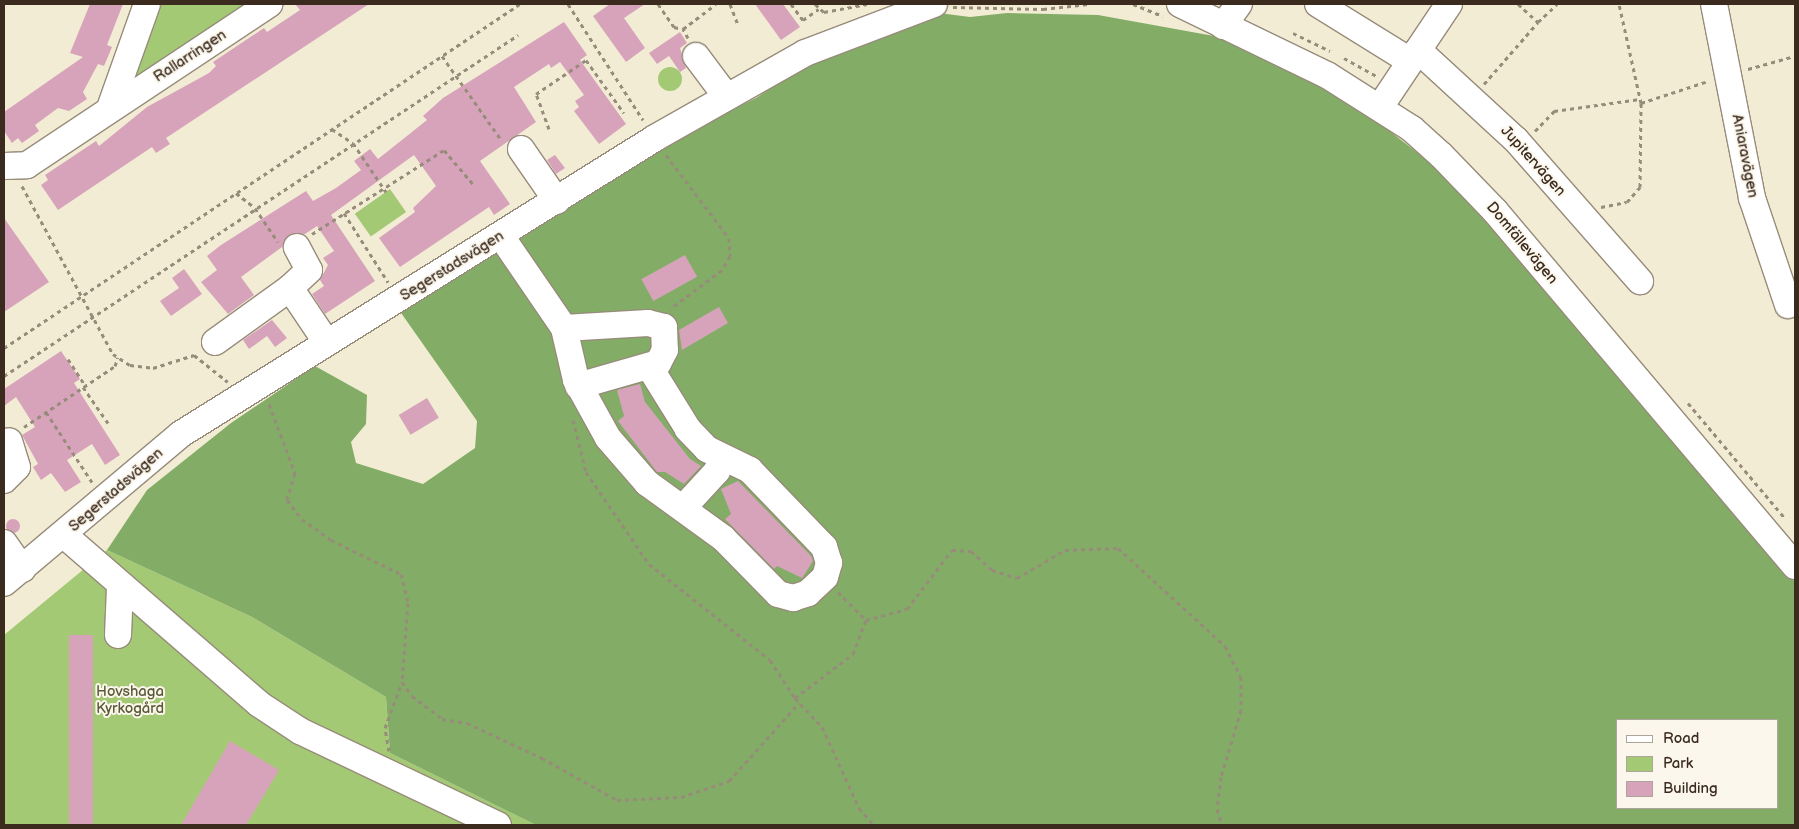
<!DOCTYPE html>
<meta charset="utf-8">
<style>
body{margin:0}
#map{position:relative;width:1799px;height:829px;overflow:hidden;background:#f3ecd5;font-family:"Balsamiq Sans",sans-serif}
div>[style]{position:absolute}
[style*='--x']{left:calc(var(--x)*1px);top:calc(var(--y)*1px);width:calc(var(--w)*1px);rotate:calc(var(--a)*1deg)}
.green>*{inset:0;background:#a4c974;transform-origin:0 0}
.round{border-radius:50%}
.forest>*{inset:0;background:#83ad66}
.building>*{inset:0;background:#d7a3bb;transform-origin:0 0}
.path>*{height:3px;margin-top:-1.5px;transform-origin:0;background:repeating-linear-gradient(90deg,#978b7a 0 4px,transparent 0 8px)}
.roads{filter:drop-shadow(1px 0 #978b7a) drop-shadow(-1px 0 #978b7a) drop-shadow(0 1px #978b7a) drop-shadow(0 -1px #978b7a)}
.minor>*{height:26px;margin:-13px;padding:0 13px;transform-origin:13px;border-radius:13px;background:#fff}
span{translate:-50% -50%;white-space:nowrap;text-align:center;line-height:1.15;-webkit-text-stroke:4px #fbf7ec;paint-order:stroke}
.street-label{font-size:15px;color:#3b2a1e}
.park-label{font-size:15px;color:#5a5a38}
.frame{position:absolute;inset:0;border:5px solid #3b2a1e;pointer-events:none}
.legend{position:absolute;left:1616px;top:719px;width:162px;height:90px;box-sizing:border-box;background:#fbf7ec;border:1px solid #aea59a;margin:0;padding:6px 9px;list-style:none;font-size:15px;color:#3b2a1e}
.legend li{display:flex;align-items:center;gap:10px;height:25px}
.legend b{width:25px;border:1px solid #aea59a}
</style>
<div id="map">
<div class="green">
<i style="clip-path:polygon(156px 4px,255px 4px,139px 78px,133px 76px)"></i>
<i class="round" style="left:658px;top:67px;width:24px;height:24px"></i>
<i style="left:390px;top:189px;width:28px;height:43px;rotate:55deg"></i>
<i style="clip-path:polygon(107px 550px,252px 617px,386px 697px,390px 753px,536px 825px,4px 825px,4px 635px)"></i>
</div>
<div class="forest">
<i style="clip-path:polygon(evenodd,939px 13px,970px 17px,1007px 13px,1098px 15px,1214px 36px,1312px 80px,1360px 108px,1446px 175px,1485px 214px,1795px 582px,1795px 825px,536px 825px,390px 753px,386px 697px,252px 617px,107px 550px,147px 490px,231px 423px,315px 366px,367px 395px,366px 424px,351px 442px,356px 463px,423px 484px,475px 448px,477px 421px,399px 310px,669px 140px,756px 98px,816px 59px,939px 13px,1618px 720px,1778px 720px,1778px 808px,1618px 808px,1618px 720px)"></i>
</div>
<div class="building">
<i style="clip-path:polygon(90px 4px,123px 4px,107px 45px,112px 47px,104px 66px,98px 64px,83px 92px,87px 99px,69px 111px,58px 108px,35px 125px,39px 131px,22px 143px,18px 138px,12px 143px,4px 131px,4px 112px,83px 57px,70px 53px)"></i>
<i style="clip-path:polygon(295px 4px,369px 4px,166px 138px,170px 144px,156px 153px,152px 147px,58px 210px,41px 185px,48px 180px,45px 175px,96px 141px,99px 146px,147px 107px,209px 73px,216px 66px,213px 62px,264px 28px,267px 32px,300px 10px)"></i>
<i style="clip-path:polygon(610px 4px,645px 4px,624px 18px,645px 48px,626px 62px,593px 16px)"></i>
<i style="clip-path:polygon(755px 4px,783px 4px,800px 27px,781px 40px)"></i>
<i style="clip-path:polygon(564px 22px,587px 55px,580px 60px,626px 124px,599px 144px,574px 111px,579px 107px,575px 101px,584px 95px,560px 62px,551px 68px,549px 64px,514px 87px,536px 122px,480px 161px,510px 204px,494px 215px,489px 207px,400px 267px,379px 238px,415px 212px,413px 208px,436px 186px,414px 155px,331px 215px,375px 281px,325px 314px,312px 294px,324px 286px,320px 280px,328px 265px,323px 258px,334px 251px,317px 226px,305px 234px,290px 234px,282px 247px,241px 277px,254px 295px,228px 314px,201px 282px,217px 270px,207px 256px,221px 245px,306px 191px,313px 201px,336px 188px,361px 170px,354px 161px,370px 149px,378px 159px,427px 120px,423px 116px,443px 98px)"></i>
<i style="clip-path:polygon(680px 32px,687px 43px,680px 48px,686px 68px,680px 72px,669px 56px,657px 64px,649px 53px)"></i>
<i style="clip-path:polygon(555px 155px,565px 168px,556px 174px,547px 160px)"></i>
<i style="clip-path:polygon(4px 218px,49px 282px,4px 312px)"></i>
<i style="left:685px;top:255px;width:25px;height:50px;rotate:61deg"></i>
<i style="clip-path:polygon(184px 269px,202px 294px,171px 316px,160px 301px,179px 288px,172px 278px)"></i>
<i style="clip-path:polygon(719px 307px,728px 323px,682px 350px,679px 330px)"></i>
<i style="clip-path:polygon(272px 320px,287px 338px,275px 347px,267px 336px,249px 349px,243px 340px)"></i>
<i style="clip-path:polygon(61px 351px,80px 379px,74px 383px,120px 455px,105px 465px,92px 444px,67px 460px,81px 482px,65px 492px,51px 473px,41px 480px,33px 467px,38px 464px,22px 435px,35px 427px,16px 397px,4px 406px,4px 389px)"></i>
<i style="clip-path:polygon(640px 384px,645px 402px,690px 459px,701px 466px,684px 484px,665px 472px,657px 472px,618px 421px,624px 416px,617px 390px)"></i>
<i style="left:427px;top:398px;width:23px;height:33px;rotate:59deg"></i>
<i style="clip-path:polygon(738px 481px,811px 556px,813px 561px,802px 578px,777px 566px,774px 569px,725px 519px,731px 514px,721px 489px)"></i>
<i class="round" style="left:6px;top:519px;width:14px;height:14px"></i>
<i style="left:69px;top:635px;width:24px;height:190px"></i>
<i style="clip-path:polygon(230px 741px,279px 770px,246px 825px,181px 825px)"></i>
</div>
<div class="path">
<i style="--x:568;--y:4;--w:138;--a:57.1"></i>
<i style="--x:658;--y:4;--w:28;--a:55"></i>
<i style="--x:674;--y:27;--w:9;--a:13"></i>
<i style="--x:730;--y:4;--w:22;--a:69"></i>
<i style="--x:791;--y:4;--w:20;--a:53"></i>
<i style="--x:803;--y:20;--w:19;--a:-35"></i>
<i style="--x:815;--y:4;--w:12;--a:42"></i>
<i style="--x:824;--y:12;--w:44;--a:-10.5"></i>
<i style="--x:1133;--y:4;--w:32;--a:22"></i>
<i style="--x:1518;--y:4;--w:27;--a:42"></i>
<i style="--x:1538;--y:22;--w:26;--a:-43"></i>
<i style="--x:953;--y:7;--w:90;--a:1.3"></i>
<i style="--x:1043;--y:9;--w:46;--a:-6.2"></i>
<i style="--x:1293;--y:33;--w:41;--a:25.9"></i>
<i style="--x:688;--y:38;--w:10;--a:-119"></i>
<i style="--x:683;--y:29;--w:41;--a:-37.1"></i>
<i style="--x:442;--y:56;--w:104;--a:54.8"></i>
<i style="--x:1344;--y:58;--w:37;--a:29"></i>
<i style="--x:1748;--y:69;--w:49;--a:-15.5"></i>
<i style="--x:1484;--y:84;--w:82;--a:-48.9"></i>
<i style="--x:1641;--y:103;--w:71;--a:-18.2"></i>
<i style="--x:332;--y:129;--w:25;--a:34"></i>
<i style="--x:353;--y:143;--w:59;--a:56"></i>
<i style="--x:549;--y:129;--w:37;--a:-110"></i>
<i style="--x:536;--y:94;--w:60;--a:-34.2"></i>
<i style="--x:586;--y:60;--w:65;--a:54.4"></i>
<i style="--x:1535;--y:131;--w:28;--a:-46"></i>
<i style="--x:1554;--y:111;--w:87;--a:-7.9"></i>
<i style="--x:666;--y:155;--w:104;--a:52.8"></i>
<i style="--x:729;--y:238;--w:18;--a:87"></i>
<i style="--x:730;--y:256;--w:16;--a:120"></i>
<i style="--x:722;--y:270;--w:65;--a:143.1"></i>
<i style="--x:22;--y:186;--w:191;--a:61.6"></i>
<i style="--x:113;--y:354;--w:20;--a:33"></i>
<i style="--x:130;--y:365;--w:23;--a:7"></i>
<i style="--x:153;--y:368;--w:43;--a:-17.6"></i>
<i style="--x:194;--y:355;--w:43;--a:38.5"></i>
<i style="--x:236;--y:193;--w:24;--a:38"></i>
<i style="--x:255;--y:208;--w:41;--a:55.9"></i>
<i style="--x:1601;--y:207;--w:26;--a:-11"></i>
<i style="--x:1627;--y:202;--w:20;--a:-49"></i>
<i style="--x:1640;--y:187;--w:84;--a:-89.3"></i>
<i style="--x:1641;--y:103;--w:101;--a:-102.5"></i>
<i style="--x:344;--y:213;--w:82;--a:57.5"></i>
<i style="--x:312;--y:234;--w:156;--a:-32.5"></i>
<i style="--x:444;--y:150;--w:45;--a:49.5"></i>
<i style="--x:4;--y:348;--w:620;--a:-33.69"></i>
<i style="--x:68;--y:359;--w:31;--a:57"></i>
<i style="--x:4;--y:376;--w:617;--a:-33.56"></i>
<i style="--x:83;--y:387;--w:44;--a:55.2"></i>
<i style="--x:1688;--y:403;--w:149;--a:49.9"></i>
<i style="--x:269;--y:404;--w:74;--a:69.4"></i>
<i style="--x:295;--y:473;--w:28;--a:107"></i>
<i style="--x:287;--y:500;--w:24;--a:52"></i>
<i style="--x:302;--y:519;--w:36;--a:36"></i>
<i style="--x:331;--y:540;--w:78;--a:25.9"></i>
<i style="--x:401;--y:574;--w:30;--a:76"></i>
<i style="--x:408;--y:603;--w:79;--a:94.3"></i>
<i style="--x:46;--y:412;--w:84;--a:56.7"></i>
<i style="--x:573;--y:420;--w:54;--a:76"></i>
<i style="--x:586;--y:472;--w:112;--a:55.6"></i>
<i style="--x:649;--y:564;--w:154;--a:38.4"></i>
<i style="--x:770;--y:660;--w:45;--a:56.7"></i>
<i style="--x:795;--y:698;--w:40;--a:47"></i>
<i style="--x:822;--y:727;--w:89;--a:65.4"></i>
<i style="--x:859;--y:808;--w:23;--a:49"></i>
<i style="--x:24;--y:427;--w:110;--a:-33.8"></i>
<i style="--x:115;--y:366;--w:9;--a:-72"></i>
<i style="--x:838;--y:592;--w:40;--a:45"></i>
<i style="--x:795;--y:698;--w:73;--a:-37.2"></i>
<i style="--x:853;--y:654;--w:36;--a:-69"></i>
<i style="--x:866;--y:620;--w:42;--a:-15"></i>
<i style="--x:907;--y:609;--w:74;--a:-52.7"></i>
<i style="--x:952;--y:550;--w:19;--a:3"></i>
<i style="--x:971;--y:551;--w:28;--a:42"></i>
<i style="--x:992;--y:570;--w:26;--a:18"></i>
<i style="--x:1017;--y:578;--w:56;--a:-30.3"></i>
<i style="--x:1065;--y:550;--w:53;--a:-2.2"></i>
<i style="--x:1118;--y:548;--w:145;--a:42.5"></i>
<i style="--x:1225;--y:646;--w:35;--a:63"></i>
<i style="--x:1241;--y:677;--w:33;--a:90"></i>
<i style="--x:1241;--y:710;--w:70;--a:106.6"></i>
<i style="--x:1221;--y:777;--w:32;--a:97"></i>
<i style="--x:1217;--y:809;--w:17;--a:73"></i>
<i style="--x:389;--y:751;--w:23;--a:-100"></i>
<i style="--x:385;--y:728;--w:49;--a:-69.7"></i>
<i style="--x:402;--y:682;--w:17;--a:54"></i>
<i style="--x:412;--y:696;--w:38;--a:37"></i>
<i style="--x:442;--y:719;--w:25;--a:9"></i>
<i style="--x:467;--y:723;--w:83;--a:25"></i>
<i style="--x:542;--y:758;--w:86;--a:29.2"></i>
<i style="--x:617;--y:800;--w:64;--a:-2.7"></i>
<i style="--x:681;--y:797;--w:51;--a:-18.4"></i>
<i style="--x:729;--y:781;--w:105;--a:-48.1"></i>
</div>
<div class="roads">
<div class="minor">
<i style="--x:1180;--y:4;--w:163;--a:25.8"></i>
<i style="--x:1327;--y:75;--w:101;--a:32.4"></i>
<i style="--x:1412;--y:129;--w:39;--a:42"></i>
<i style="--x:1441;--y:155;--w:78;--a:46"></i>
<i style="--x:1495;--y:211;--w:465;--a:49.8"></i>
<i style="--x:1318;--y:4;--w:108;--a:31.8"></i>
<i style="--x:1714;--y:4;--w:198;--a:78.9"></i>
<i style="--x:1752;--y:198;--w:113;--a:71.4"></i>
<i style="--x:1223;--y:26;--w:27;--a:-54"></i>
<i style="--x:1418;--y:50;--w:133;--a:42.6"></i>
<i style="--x:1516;--y:140;--w:188;--a:48.7"></i>
<i style="--x:696;--y:56;--w:50;--a:53.1"></i>
<i style="--x:1380;--y:107;--w:124;--a:-56.2"></i>
<i style="--x:110;--y:108;--w:110;--a:-70.4"></i>
<i style="--x:521;--y:149;--w:63;--a:55.3"></i>
<i style="--x:4;--y:166;--w:23;--a:-2"></i>
<i style="--x:27;--y:165;--w:291;--a:-33.6"></i>
<i style="--x:501;--y:236;--w:112;--a:55.6"></i>
<i style="--x:564;--y:328;--w:53;--a:77"></i>
<i style="--x:576;--y:380;--w:66;--a:61.1"></i>
<i style="--x:608;--y:438;--w:60;--a:49.1"></i>
<i style="--x:647;--y:483;--w:94;--a:35.9"></i>
<i style="--x:723;--y:538;--w:78;--a:45.5"></i>
<i style="--x:778;--y:594;--w:16;--a:15"></i>
<i style="--x:793;--y:598;--w:16;--a:-18"></i>
<i style="--x:808;--y:593;--w:23;--a:-43"></i>
<i style="--x:825;--y:577;--w:15;--a:-74"></i>
<i style="--x:829;--y:563;--w:17;--a:-107"></i>
<i style="--x:824;--y:547;--w:107;--a:-133.9"></i>
<i style="--x:750;--y:470;--w:48;--a:-154"></i>
<i style="--x:707;--y:449;--w:28;--a:-134"></i>
<i style="--x:688;--y:429;--w:74;--a:-121.8"></i>
<i style="--x:290;--y:288;--w:26;--a:-43"></i>
<i style="--x:309;--y:270;--w:26;--a:-118"></i>
<i style="--x:564;--y:328;--w:84;--a:-3.4"></i>
<i style="--x:648;--y:323;--w:16;--a:14"></i>
<i style="--x:664;--y:327;--w:23;--a:88"></i>
<i style="--x:665;--y:350;--w:15;--a:118"></i>
<i style="--x:658;--y:363;--w:83;--a:164"></i>
<i style="--x:215;--y:342;--w:92;--a:-35.8"></i>
<i style="--x:290;--y:288;--w:66;--a:56.1"></i>
<i style="--x:4;--y:480;--w:18;--a:-45"></i>
<i style="--x:17;--y:467;--w:27;--a:-107"></i>
<i style="--x:683;--y:508;--w:50;--a:-47.4"></i>
<i style="--x:717;--y:471;--w:14;--a:-69"></i>
<i style="--x:64;--y:535;--w:258;--a:40.9"></i>
<i style="--x:259;--y:704;--w:49;--a:33.4"></i>
<i style="--x:300;--y:731;--w:219;--a:25.4"></i>
<i style="--x:4;--y:543;--w:32;--a:55"></i>
<i style="--x:4;--y:583;--w:231;--a:-40.1"></i>
<i style="--x:181;--y:434;--w:559;--a:-31.98"></i>
<i style="--x:655;--y:138;--w:172;--a:-29.5"></i>
<i style="--x:805;--y:53;--w:138;--a:-20.8"></i>
<i style="--x:118;--y:635;--w:48;--a:-87.6"></i>
</div>
</div>
<div class="street-label">
<span style="left:190px;top:56px;rotate:-33deg">Rallarringen</span>
<span style="left:1745px;top:156px;rotate:79deg">Aniaravägen</span>
<span style="left:1533px;top:161px;rotate:48deg">Jupitervägen</span>
<span style="left:1522px;top:243px;rotate:50deg">Domfällevägen</span>
<span style="left:452px;top:266px;rotate:-32deg">Segerstadsvägen</span>
<span style="left:116px;top:490px;rotate:-41deg">Segerstadsvägen</span>
</div>
<div class="park-label">
<span style="left:130px;top:700px">Hovshaga<br>Kyrkogård</span>
</div>
<div class="frame"></div>
<ul class="legend">
<li><b style="height:6px;background:#fff"></b>Road</li>
<li><b style="height:14px;background:#a4c974"></b>Park</li>
<li><b style="height:14px;background:#d7a3bb"></b>Building</li>
</ul>
</div>
